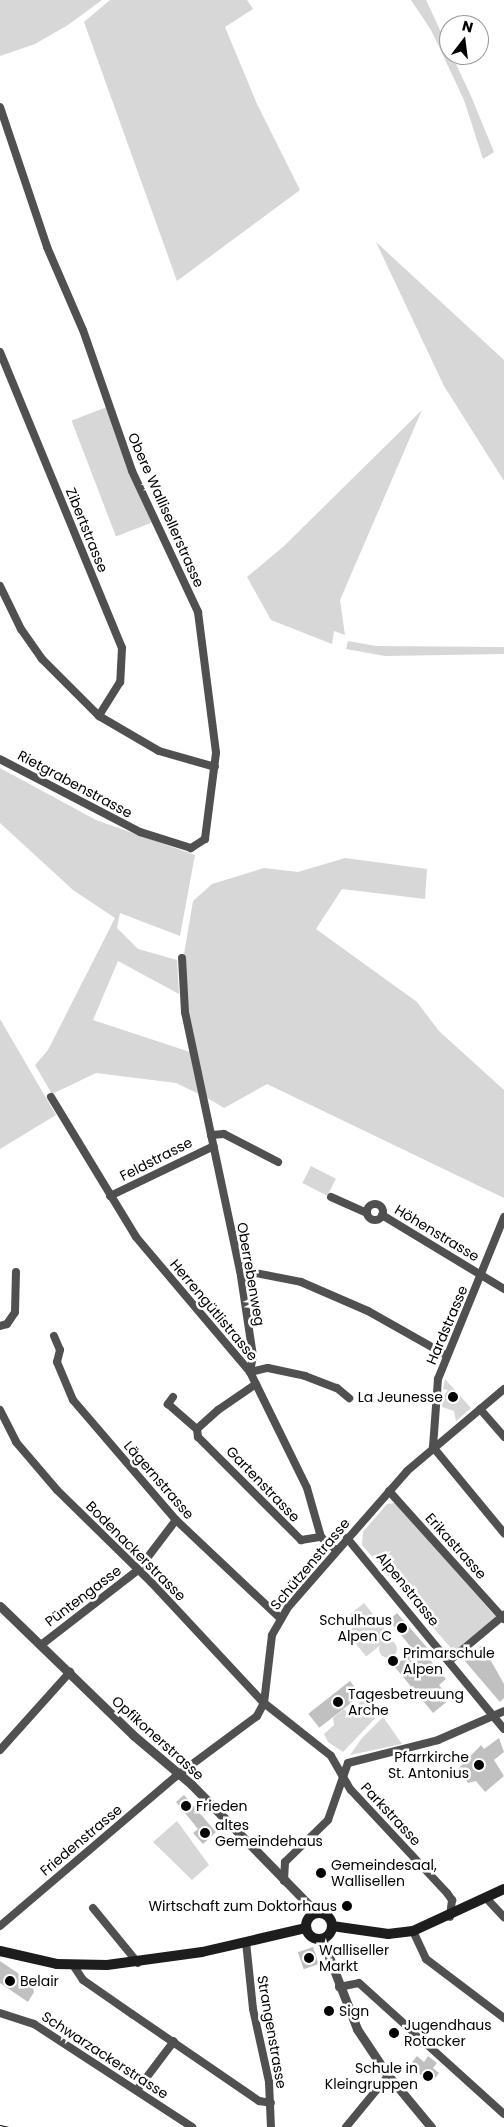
<!DOCTYPE html>
<meta charset="utf-8">
<style>
body{margin:0}
#map{position:relative;width:504px;height:2127px;overflow:hidden;background:#fff;font-family:Poppins,sans-serif}
div>[style]{position:absolute}
[style*='--x']{left:calc(var(--x)*1px);top:calc(var(--y)*1px);width:calc(var(--w)*1px);rotate:calc(var(--a)*1deg)}
.green>*{inset:0;background:#d7d7d7;transform-origin:0 0}
.round{border-radius:50%}
.building>*{inset:0;background:#c0c0c0;transform-origin:0 0}
.minor>*{height:8px;margin:-4px;padding:0 4px;transform-origin:4px;border-radius:4px;background:#505050}
.minor>.ring{margin:-4px;padding:0;box-sizing:content-box;background:none;border:8px solid #505050;border-radius:50%}
.tertiary>*{height:9px;margin:-4.5px;padding:0 4.5px;transform-origin:4.5px;border-radius:4.5px;background:#505050}
.secondary>*{height:10px;margin:-5px;padding:0 5px;transform-origin:5px;border-radius:5px;background:#1d1d1d}
.secondary>.ring{margin:-5px;padding:0;box-sizing:content-box;background:none;border:10px solid #1d1d1d;border-radius:50%}
.tram>*{height:1px;margin:-0.5px;padding:0 0.5px;transform-origin:0.5px;border-radius:0.5px;background:#000}
.dots>*{width:14px;height:14px;translate:-50% -50%;box-sizing:border-box;border:2px solid #fff;border-radius:50%}
span{translate:-50% -50%;white-space:nowrap;text-align:center;line-height:1.15;-webkit-text-stroke:5px #fff;paint-order:stroke}
.street-label{font-size:14px;color:#000}
.poi-label{font-size:14px;color:#000}
.right{translate:-100% -50%;text-align:right}
.left{translate:0 -50%;text-align:left}
.north{position:absolute;left:439px;top:15px;width:50px;height:50px;box-sizing:border-box;background:#fff;border:1px solid #999;border-radius:50%;rotate:15deg;font-size:14px;font-weight:700;line-height:20px;text-align:center;color:#000}
.north::after{content:'';display:block;margin:auto;width:18px;height:22px;background:#000;clip-path:polygon(50% 0,100% 100%,50% 72%,0 100%)}
</style>
<div id="map">
<div class="green">
<i style="clip-path:polygon(0 0,102px 0,68px 25px,35px 44px,0 56px)"></i>
<i style="clip-path:polygon(110px 0,247px 0,253px 9px,225px 27px,257px 104px,300px 190px,177px 281px,84px 22px)"></i>
<i style="clip-path:polygon(411px 0,426px 0,471px 96px,494px 152px,483px 159px,464px 100px,431px 30px)"></i>
<i style="clip-path:polygon(376px 242px,504px 360px,504px 481px,444px 386px)"></i>
<i style="left:107px;top:407px;width:124px;height:38px;rotate:69deg"></i>
<i style="clip-path:polygon(422px 410px,340px 600px,345px 635px,334px 631px,332px 644px,271px 620px,247px 577px,284px 546px)"></i>
<i style="clip-path:polygon(348px 641px,376px 646px,504px 647px,504px 654px,385px 656px,346px 649px)"></i>
<i style="clip-path:polygon(0 768px,96px 820px,195px 855px,180px 936px,120px 913px,117px 928px,138px 949px,177px 960px,179px 994px,118px 961px,93px 1020px,190px 1052px,199px 1094px,176px 1083px,96px 1073px,52px 1094px,35px 1065px,48px 1050px,115px 918px,73px 890px,0 823px)"></i>
<i style="clip-path:polygon(345px 858px,427px 869px,425px 899px,342px 889px,316px 929px,417px 1002px,439px 1031px,504px 1090px,504px 1198px,267px 1084px,224px 1108px,206px 1097px,188px 1015px,183px 960px,193px 901px,212px 884px,264px 868px,298px 872px)"></i>
<i style="clip-path:polygon(0 1019px,56px 1115px,0 1149px)"></i>
<i style="left:311px;top:1166px;width:28px;height:19px;rotate:27deg"></i>
<i style="clip-path:polygon(445px 1379px,471px 1408px,456px 1421px,454px 1411px,442px 1407px,443px 1396px,448px 1390px,443px 1389px)"></i>
<i style="clip-path:polygon(395px 1503px,496px 1617px,449px 1656px,446px 1652px,450px 1647px,362px 1545px,363px 1532px,387px 1504px)"></i>
<i style="left:364px;top:1603px;width:43px;height:32px;rotate:51deg"></i>
<i class="round" style="left:379px;top:1640px;width:18px;height:18px"></i>
<i style="clip-path:polygon(364px 1697px,380px 1713px,343px 1752px,328px 1742px,324px 1734px,334px 1725px,333px 1718px,344px 1709px,350px 1716px)"></i>
<i style="clip-path:polygon(383px 1717px,402px 1744px,350px 1755px,362px 1738px)"></i>
<i style="clip-path:polygon(177px 1821px,209px 1865px,192px 1880px,153px 1842px)"></i>
</div>
<div class="building">
<i style="clip-path:polygon(397px 1613px,430px 1651px,434px 1657px,430px 1660px,446px 1679px,439px 1685px,450px 1699px,433px 1713px,394px 1666px,414px 1651px,389px 1620px)"></i>
<i style="clip-path:polygon(482px 1645px,504px 1684px,504px 1698px,500px 1702px,464px 1660px)"></i>
<i style="left:350px;top:1681px;width:18px;height:53px;rotate:52deg"></i>
<i style="clip-path:polygon(499px 1738px,504px 1752px,494px 1760px,504px 1776px,485px 1792px,476px 1781px,468px 1783px,458px 1769px,481px 1745px,484px 1749px)"></i>
<i style="clip-path:polygon(184px 1795px,216px 1832px,203px 1844px,193px 1833px,198px 1829px,176px 1802px)"></i>
<i style="left:313px;top:1947px;width:18px;height:16px;rotate:71deg"></i>
<i style="clip-path:polygon(0 1961px,31px 1982px,34px 1992px,28px 2002px,0 1983px)"></i>
<i style="clip-path:polygon(417px 2056px,424px 2062px,428px 2056px,437px 2063px,433px 2068px,439px 2073px,431px 2083px,409px 2066px)"></i>
</div>
<div class="minor">
<i style="--x:0;--y:107;--w:148;--a:71.4"></i>
<i style="--x:47;--y:247;--w:90;--a:66.6"></i>
<i style="--x:83;--y:330;--w:149;--a:70.8"></i>
<i style="--x:132;--y:471;--w:156;--a:64.9"></i>
<i style="--x:198;--y:612;--w:142;--a:82.7"></i>
<i style="--x:216;--y:753;--w:87;--a:97.3"></i>
<i style="--x:205;--y:839;--w:17;--a:147"></i>
<i style="--x:191;--y:848;--w:53;--a:-162.6"></i>
<i style="--x:140;--y:832;--w:158;--a:-152.5"></i>
<i style="--x:0;--y:352;--w:320;--a:67.6"></i>
<i style="--x:122;--y:648;--w:34;--a:93"></i>
<i style="--x:120;--y:682;--w:40;--a:122"></i>
<i style="--x:0;--y:586;--w:48;--a:64"></i>
<i style="--x:21;--y:629;--w:37;--a:55"></i>
<i style="--x:42;--y:659;--w:81;--a:45"></i>
<i style="--x:99;--y:716;--w:69;--a:30.3"></i>
<i style="--x:159;--y:751;--w:58;--a:15.9"></i>
<i style="--x:182;--y:958;--w:54;--a:86.8"></i>
<i style="--x:185;--y:1012;--w:264;--a:78"></i>
<i style="--x:240;--y:1270;--w:87;--a:81.4"></i>
<i style="--x:253;--y:1356;--w:16;--a:101"></i>
<i style="--x:51;--y:1097;--w:164;--a:58.7"></i>
<i style="--x:136;--y:1237;--w:177;--a:49.8"></i>
<i style="--x:250;--y:1372;--w:129;--a:63.8"></i>
<i style="--x:307;--y:1488;--w:51;--a:74.1"></i>
<i style="--x:321;--y:1537;--w:20;--a:41"></i>
<i style="--x:211;--y:1135;--w:13;--a:-4"></i>
<i style="--x:224;--y:1134;--w:61;--a:27.4"></i>
<i style="--x:110;--y:1196;--w:115;--a:-25.7"></i>
<i style="--x:331;--y:1197;--w:39;--a:24"></i>
<i class="ring" style="left:367px;top:1204px;width:8px;height:8px"></i>
<i style="--x:382;--y:1215;--w:143;--a:31.2"></i>
<i style="--x:240;--y:1270;--w:62;--a:11.1"></i>
<i style="--x:301;--y:1282;--w:73;--a:23.4"></i>
<i style="--x:368;--y:1311;--w:90;--a:29.4"></i>
<i style="--x:0;--y:1326;--w:7;--a:-16"></i>
<i style="--x:7;--y:1324;--w:14;--a:-56"></i>
<i style="--x:15;--y:1312;--w:40;--a:-88.6"></i>
<i style="--x:54;--y:1336;--w:15;--a:67"></i>
<i style="--x:60;--y:1350;--w:12;--a:104"></i>
<i style="--x:57;--y:1362;--w:41;--a:67.2"></i>
<i style="--x:73;--y:1400;--w:158;--a:49.4"></i>
<i style="--x:176;--y:1520;--w:144;--a:43.3"></i>
<i style="--x:250;--y:1372;--w:18;--a:-13"></i>
<i style="--x:268;--y:1368;--w:38;--a:12"></i>
<i style="--x:305;--y:1376;--w:34;--a:21"></i>
<i style="--x:337;--y:1388;--w:16;--a:40"></i>
<i style="--x:256;--y:1384;--w:46;--a:145.6"></i>
<i style="--x:218;--y:1410;--w:28;--a:138"></i>
<i style="--x:197;--y:1429;--w:8;--a:83"></i>
<i style="--x:198;--y:1437;--w:146;--a:45"></i>
<i style="--x:301;--y:1540;--w:20;--a:-9"></i>
<i style="--x:173;--y:1397;--w:9;--a:126"></i>
<i style="--x:168;--y:1404;--w:38;--a:41"></i>
<i style="--x:480;--y:1409;--w:37;--a:49"></i>
<i style="--x:0;--y:1410;--w:36;--a:63"></i>
<i style="--x:16;--y:1442;--w:63;--a:49.5"></i>
<i style="--x:57;--y:1490;--w:132;--a:44.4"></i>
<i style="--x:151;--y:1582;--w:166;--a:47"></i>
<i style="--x:264;--y:1703;--w:85;--a:38.3"></i>
<i style="--x:331;--y:1756;--w:39;--a:60"></i>
<i style="--x:351;--y:1790;--w:141;--a:47"></i>
<i style="--x:447;--y:1893;--w:9;--a:54"></i>
<i style="--x:452;--y:1900;--w:17;--a:97"></i>
<i style="--x:433;--y:1447;--w:68;--a:-85.8"></i>
<i style="--x:438;--y:1379;--w:175;--a:-67.8"></i>
<i style="--x:433;--y:1447;--w:112;--a:50.5"></i>
<i style="--x:389;--y:1491;--w:172;--a:48.1"></i>
<i style="--x:347;--y:1538;--w:247;--a:50.6"></i>
<i style="--x:41;--y:1645;--w:123;--a:-37.7"></i>
<i style="--x:138;--y:1570;--w:63;--a:-52.8"></i>
<i style="--x:449;--y:1661;--w:72;--a:-39.9"></i>
<i style="--x:0;--y:1750;--w:105;--a:-48.1"></i>
<i style="--x:284;--y:1881;--w:19;--a:-87"></i>
<i style="--x:285;--y:1862;--w:60;--a:-44.3"></i>
<i style="--x:328;--y:1820;--w:60;--a:-70.7"></i>
<i style="--x:348;--y:1763;--w:93;--a:-14.3"></i>
<i style="--x:438;--y:1740;--w:72;--a:-23.7"></i>
<i style="--x:487;--y:1899;--w:25;--a:47"></i>
<i style="--x:93;--y:1908;--w:71;--a:50.7"></i>
<i style="--x:0;--y:1926;--w:230;--a:-40.4"></i>
<i style="--x:175;--y:1777;--w:102;--a:-36.6"></i>
<i style="--x:257;--y:1716;--w:15;--a:-62"></i>
<i style="--x:264;--y:1703;--w:68;--a:-83.3"></i>
<i style="--x:272;--y:1635;--w:34;--a:-60"></i>
<i style="--x:289;--y:1606;--w:179;--a:-48.8"></i>
<i style="--x:407;--y:1471;--w:127;--a:-40.2"></i>
<i style="--x:413;--y:1931;--w:31;--a:65"></i>
<i style="--x:426;--y:1959;--w:98;--a:37.1"></i>
<i style="--x:246;--y:1942;--w:67;--a:84"></i>
<i style="--x:253;--y:2009;--w:75;--a:77.6"></i>
<i style="--x:269;--y:2082;--w:45;--a:87.5"></i>
<i style="--x:73;--y:1965;--w:18;--a:56"></i>
<i style="--x:83;--y:1980;--w:60;--a:34.8"></i>
<i style="--x:132;--y:2014;--w:154;--a:34.4"></i>
<i style="--x:259;--y:2101;--w:12;--a:9"></i>
<i style="--x:339;--y:1987;--w:20;--a:-11"></i>
<i style="--x:359;--y:1983;--w:195;--a:42.1"></i>
<i style="--x:0;--y:2013;--w:36;--a:18"></i>
<i style="--x:34;--y:2024;--w:189;--a:33.1"></i>
<i style="--x:137;--y:2090;--w:61;--a:-52.9"></i>
<i style="--x:346;--y:2127;--w:66;--a:-50.5"></i>
</div>
<div class="tertiary">
<i style="--x:0;--y:1606;--w:185;--a:44.1"></i>
<i style="--x:133;--y:1735;--w:76;--a:40.2"></i>
<i style="--x:191;--y:1784;--w:180;--a:45.7"></i>
<i style="--x:322;--y:1939;--w:97;--a:68.7"></i>
<i style="--x:357;--y:2029;--w:54;--a:56.3"></i>
<i style="--x:387;--y:2074;--w:69;--a:50.3"></i>
</div>
<div class="secondary">
<i class="ring" style="left:306px;top:1913px;width:16px;height:16px"></i>
<i style="--x:332;--y:1926;--w:57;--a:8.1"></i>
<i style="--x:388;--y:1934;--w:25;--a:-7"></i>
<i style="--x:413;--y:1931;--w:100;--a:-24.8"></i>
<i style="--x:0;--y:1951;--w:58;--a:12.8"></i>
<i style="--x:57;--y:1964;--w:50;--a:1.1"></i>
<i style="--x:107;--y:1965;--w:96;--a:-7.8"></i>
<i style="--x:202;--y:1952;--w:107;--a:-13"></i>
</div>
<div class="tram">
<i style="--x:0;--y:2125;--w:9;--a:13"></i>
</div>
<div class="dots">
<i style="left:453px;top:1397px;background:#000"></i>
<i style="left:402px;top:1628px;background:#000"></i>
<i style="left:393px;top:1661px;background:#000"></i>
<i style="left:338px;top:1702px;background:#000"></i>
<i style="left:479px;top:1765px;background:#000"></i>
<i style="left:186px;top:1806px;background:#000"></i>
<i style="left:205px;top:1833px;background:#000"></i>
<i style="left:321px;top:1873px;background:#000"></i>
<i style="left:347px;top:1906px;background:#000"></i>
<i style="left:309px;top:1958px;background:#000"></i>
<i style="left:10px;top:1981px;background:#000"></i>
<i style="left:329px;top:2011px;background:#000"></i>
<i style="left:394px;top:2033px;background:#000"></i>
<i style="left:428px;top:2076px;background:#000"></i>
</div>
<div class="street-label">
<span style="left:166px;top:510px;rotate:66deg">Obere Wallisellerstrasse</span>
<span style="left:87px;top:530px;rotate:68deg">Zibertstrasse</span>
<span style="left:75px;top:784px;rotate:28deg">Rietgrabenstrasse</span>
<span style="left:156px;top:1159px;rotate:-27deg">Feldstrasse</span>
<span style="left:437px;top:1233px;rotate:31deg">Höhenstrasse</span>
<span style="left:251px;top:1274px;rotate:80deg">Oberrebenweg</span>
<span style="left:214px;top:1310px;rotate:50deg">Herrengütlistrasse</span>
<span style="left:447px;top:1325px;rotate:-67deg">Hardstrasse</span>
<span style="left:159px;top:1480px;rotate:49deg">Lägernstrasse</span>
<span style="left:263px;top:1484px;rotate:46deg">Gartenstrasse</span>
<span style="left:456px;top:1546px;rotate:48deg">Erikastrasse</span>
<span style="left:136px;top:1551px;rotate:45deg">Bodenackerstrasse</span>
<span style="left:310px;top:1564px;rotate:-50deg">Schützenstrasse</span>
<span style="left:408px;top:1589px;rotate:51deg">Alpenstrasse</span>
<span style="left:83px;top:1596px;rotate:-37deg">Püntengasse</span>
<span style="left:158px;top:1738px;rotate:42deg">Opfikonerstrasse</span>
<span style="left:391px;top:1814px;rotate:47deg">Parkstrasse</span>
<span style="left:81px;top:1840px;rotate:-40deg">Friedenstrasse</span>
<span style="left:272px;top:2032px;rotate:80deg">Strangenstrasse</span>
<span style="left:105px;top:2055px;rotate:33deg">Schwarzackerstrasse</span>
</div>
<div class="poi-label">
<span class="right" style="left:443px;top:1397px">La Jeunesse</span>
<span class="right" style="left:392px;top:1628px">Schulhaus<br>Alpen C</span>
<span class="left" style="left:403px;top:1661px">Primarschule<br>Alpen</span>
<span class="left" style="left:348px;top:1702px">Tagesbetreuung<br>Arche</span>
<span class="right" style="left:469px;top:1765px">Pfarrkirche<br>St. Antonius</span>
<span class="left" style="left:196px;top:1806px">Frieden</span>
<span class="left" style="left:215px;top:1833px">altes<br>Gemeindehaus</span>
<span class="left" style="left:331px;top:1873px">Gemeindesaal,<br>Wallisellen</span>
<span class="right" style="left:337px;top:1906px">Wirtschaft zum Doktorhaus</span>
<span class="left" style="left:319px;top:1958px">Walliseller<br>Markt</span>
<span class="left" style="left:20px;top:1981px">Belair</span>
<span class="left" style="left:339px;top:2011px">Sign</span>
<span class="left" style="left:404px;top:2033px">Jugendhaus<br>Rotacker</span>
<span class="right" style="left:418px;top:2076px">Schule in<br>Kleingruppen</span>
</div>
<div class="north">N</div>
</div>
